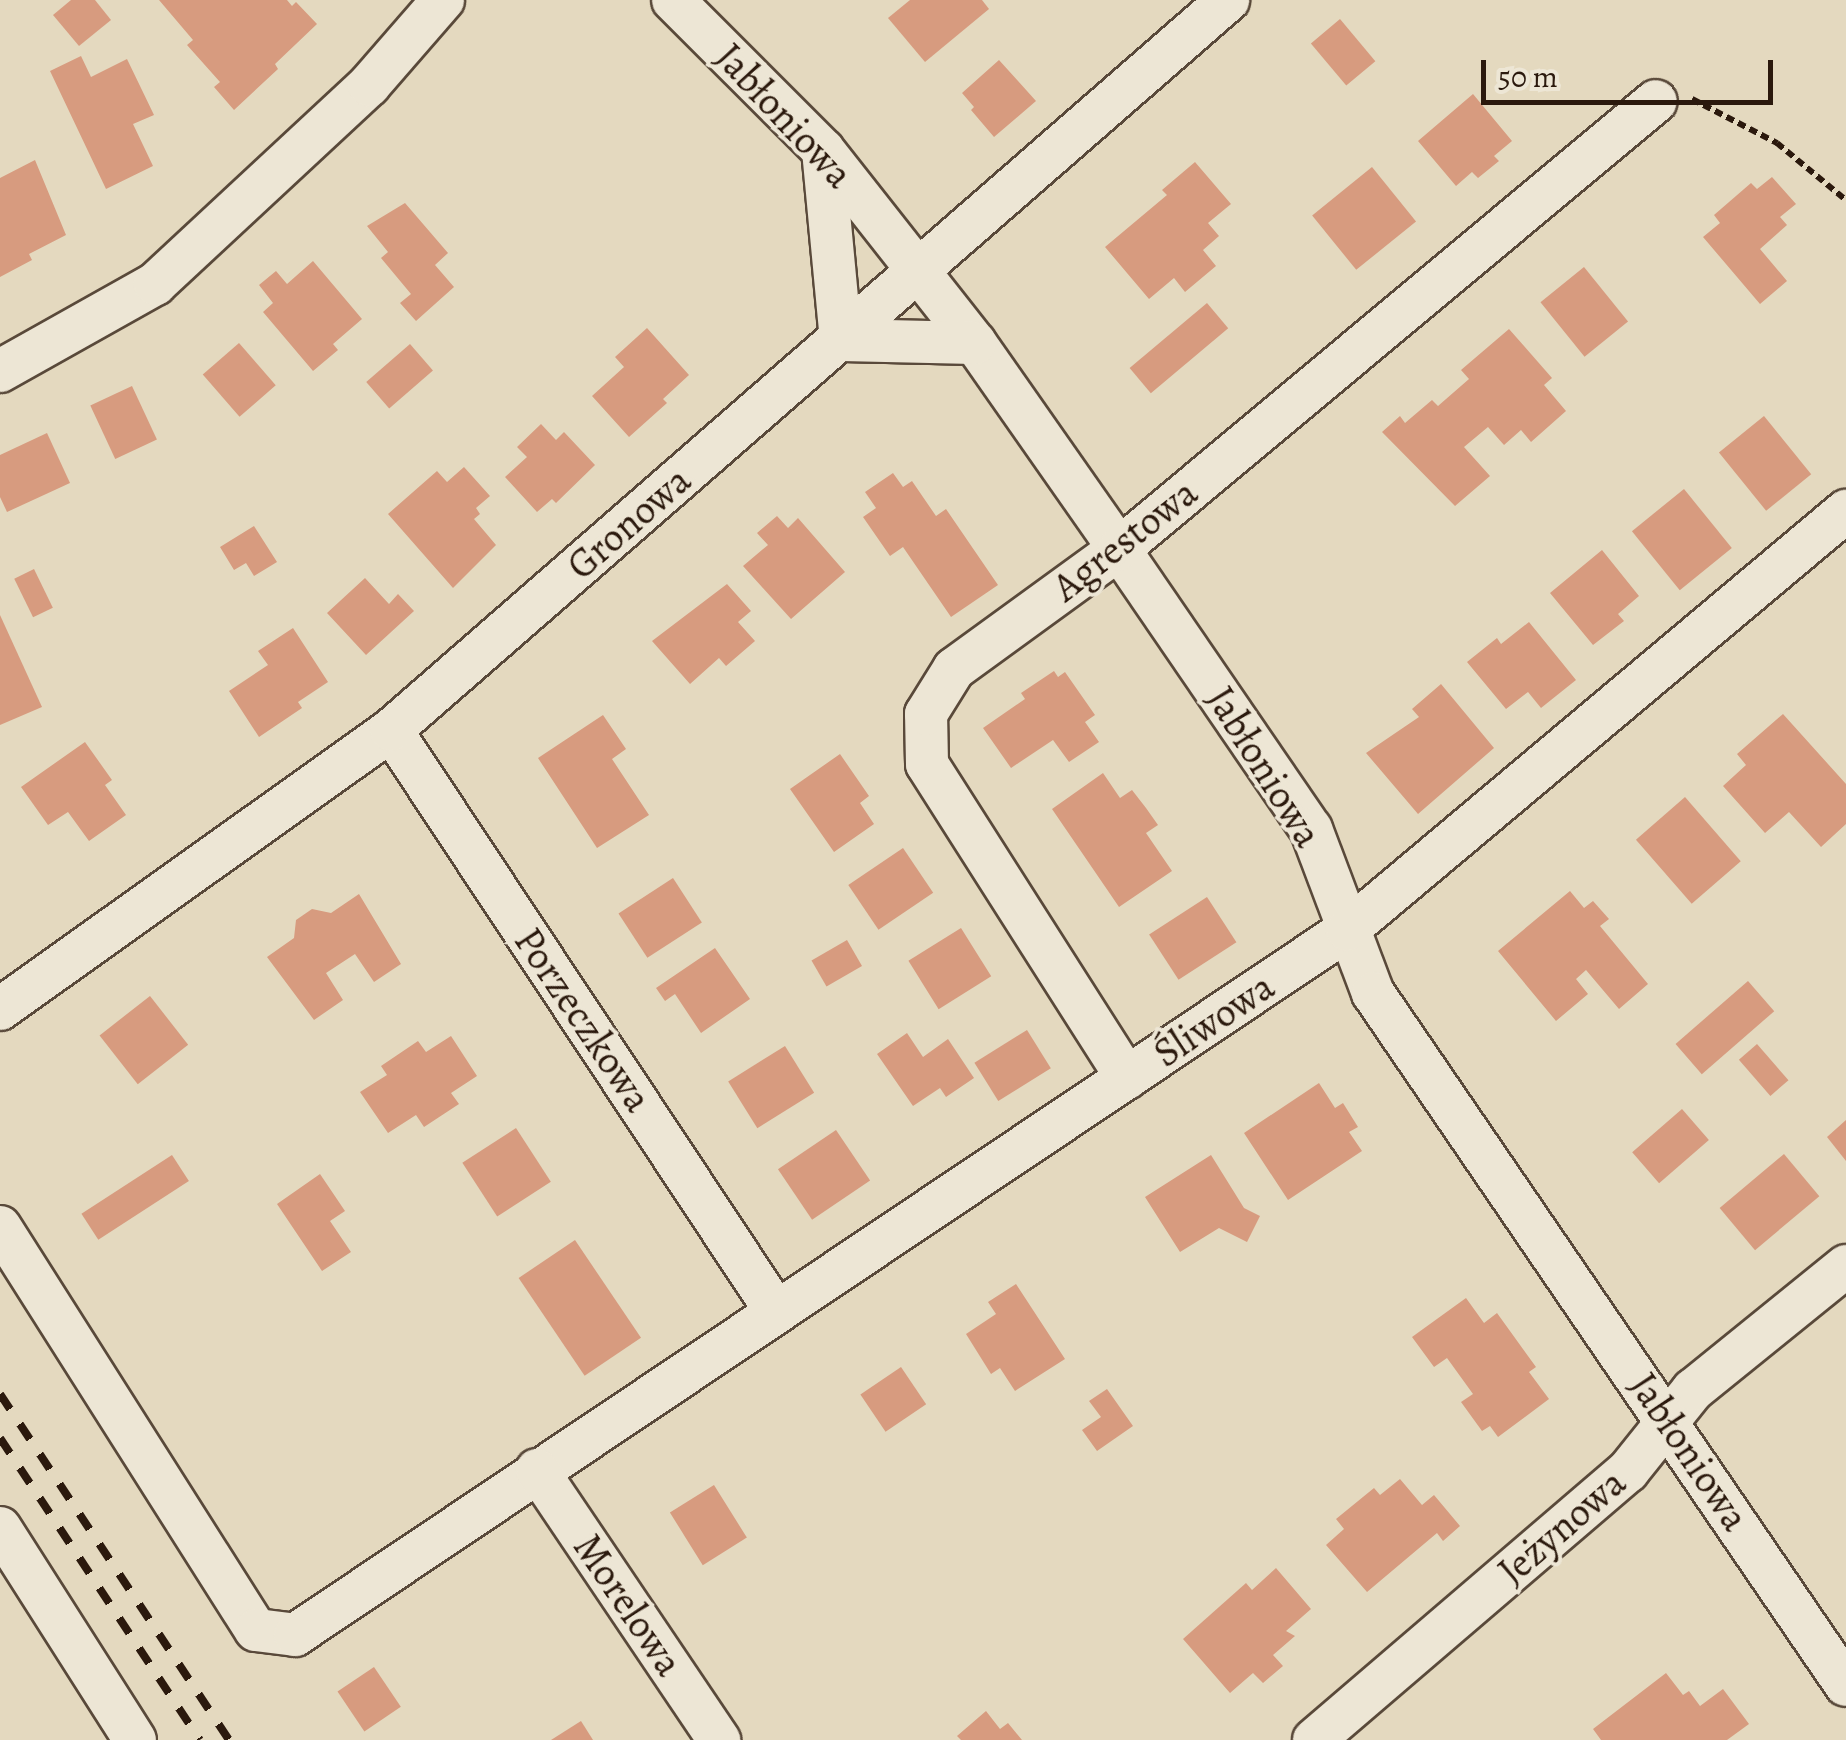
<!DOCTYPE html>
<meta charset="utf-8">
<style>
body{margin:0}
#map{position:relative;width:1846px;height:1740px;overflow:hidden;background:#e4d9bf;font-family:Alegreya,serif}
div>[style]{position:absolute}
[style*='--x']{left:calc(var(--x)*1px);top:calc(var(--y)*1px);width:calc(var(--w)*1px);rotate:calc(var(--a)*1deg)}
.building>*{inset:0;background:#d79b7f;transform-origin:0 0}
.path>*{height:6px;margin-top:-3px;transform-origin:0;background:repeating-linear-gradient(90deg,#2b190d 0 8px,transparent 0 13px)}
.roads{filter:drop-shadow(2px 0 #59493a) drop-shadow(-2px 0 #59493a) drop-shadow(0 2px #59493a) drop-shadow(0 -2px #59493a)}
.minor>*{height:42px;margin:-21px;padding:0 21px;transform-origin:21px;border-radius:21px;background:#ede6d5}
.rail>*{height:8px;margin-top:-4px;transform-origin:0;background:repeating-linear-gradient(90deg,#2b190d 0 18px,transparent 0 36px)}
span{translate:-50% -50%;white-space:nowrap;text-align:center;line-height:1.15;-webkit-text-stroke:8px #ede6d5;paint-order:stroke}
.street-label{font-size:40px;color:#2b190d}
.scale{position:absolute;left:1481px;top:60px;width:292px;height:45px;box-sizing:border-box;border:5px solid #2b190d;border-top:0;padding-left:12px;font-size:30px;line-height:35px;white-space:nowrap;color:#2b190d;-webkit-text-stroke:8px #ede6d5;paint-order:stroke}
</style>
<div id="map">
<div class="building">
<i style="clip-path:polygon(71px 0,95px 0,111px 20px,79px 46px,53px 15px)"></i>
<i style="clip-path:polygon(159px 0,287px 0,292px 6px,296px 2px,317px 24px,275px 64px,278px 69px,234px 110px,214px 87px,220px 82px,187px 45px,193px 40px)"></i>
<i style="clip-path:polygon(910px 0,982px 0,989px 9px,925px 62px,888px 18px)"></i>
<i style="left:1340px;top:19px;width:55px;height:38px;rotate:50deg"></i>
<i style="clip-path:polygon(81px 56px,91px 77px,127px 59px,154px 115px,133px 124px,153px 166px,106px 189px,50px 71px)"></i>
<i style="clip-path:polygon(999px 60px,1036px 101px,994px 137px,971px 110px,974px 107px,962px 93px)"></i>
<i style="clip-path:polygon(1473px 94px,1512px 141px,1494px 156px,1499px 161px,1478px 178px,1472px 172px,1456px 186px,1418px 141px)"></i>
<i style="clip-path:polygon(35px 160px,66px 235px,29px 254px,32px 260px,0 277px,0 178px)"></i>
<i style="clip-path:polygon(1195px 162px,1231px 204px,1208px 223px,1219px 236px,1203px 250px,1216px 266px,1185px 292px,1174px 278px,1149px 299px,1105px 247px,1167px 195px,1162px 190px)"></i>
<i style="left:1372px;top:167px;width:70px;height:77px;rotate:51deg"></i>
<i style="clip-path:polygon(1772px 177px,1796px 204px,1780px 217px,1787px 225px,1760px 249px,1787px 281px,1760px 304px,1703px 237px,1720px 223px,1714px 215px,1751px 183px,1757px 189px)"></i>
<i style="clip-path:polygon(405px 203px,448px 253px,435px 265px,454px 287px,416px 321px,400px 303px,411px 294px,381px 258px,388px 252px,367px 226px)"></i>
<i style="clip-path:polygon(313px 261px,362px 319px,333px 344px,338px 350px,313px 371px,263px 312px,273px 303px,259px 285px,276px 271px,287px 284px)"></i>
<i style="left:1584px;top:267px;width:70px;height:56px;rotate:51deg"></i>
<i style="left:1207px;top:303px;width:33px;height:101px;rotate:50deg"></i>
<i style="clip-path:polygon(647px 328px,689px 375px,663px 399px,667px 403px,629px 437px,592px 396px,624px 367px,615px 357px)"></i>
<i style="clip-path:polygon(1509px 329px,1552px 378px,1544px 385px,1566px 411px,1531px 442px,1521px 430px,1504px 445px,1488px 427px,1464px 447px,1490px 476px,1455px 506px,1382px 432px,1400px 416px,1405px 423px,1432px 400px,1438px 406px,1469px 379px,1461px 370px)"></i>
<i style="left:239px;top:343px;width:56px;height:48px;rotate:49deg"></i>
<i style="left:410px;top:344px;width:35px;height:58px;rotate:49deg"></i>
<i style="left:132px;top:386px;width:59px;height:46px;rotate:65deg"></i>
<i style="left:1764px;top:416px;width:75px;height:58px;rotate:51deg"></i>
<i style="clip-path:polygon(541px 424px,556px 440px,564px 432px,595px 465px,556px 503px,552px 499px,537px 512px,505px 477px,527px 457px,517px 447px)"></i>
<i style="clip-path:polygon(47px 433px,70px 483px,7px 512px,0 497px,0 455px)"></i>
<i style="clip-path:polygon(464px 467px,490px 496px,476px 508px,480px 514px,474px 519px,496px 545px,453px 588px,388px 514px,437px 471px,447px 482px)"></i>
<i style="clip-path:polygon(893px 473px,903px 487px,912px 481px,936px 516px,946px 509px,998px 585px,951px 617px,903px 547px,890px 556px,863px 517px,876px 508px,865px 492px)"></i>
<i style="left:1684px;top:489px;width:76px;height:67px;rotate:51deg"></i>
<i style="clip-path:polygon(777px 516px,788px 528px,798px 518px,845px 572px,791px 619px,743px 566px,768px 545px,757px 533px)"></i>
<i style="clip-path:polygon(254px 526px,277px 562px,254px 576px,246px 563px,234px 570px,220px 547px)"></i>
<i style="clip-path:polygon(1602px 550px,1639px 596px,1618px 614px,1624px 621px,1593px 645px,1550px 593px)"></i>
<i style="left:34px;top:569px;width:43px;height:22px;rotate:64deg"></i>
<i style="clip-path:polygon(365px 578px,389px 604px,398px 594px,414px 611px,366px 655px,327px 613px)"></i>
<i style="clip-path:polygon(727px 584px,751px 611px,738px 622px,755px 641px,726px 666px,719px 658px,690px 684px,652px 641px)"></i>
<i style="clip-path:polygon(0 615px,42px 707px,0 725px)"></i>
<i style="clip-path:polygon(1529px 622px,1576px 680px,1541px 708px,1528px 692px,1506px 709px,1467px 662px,1497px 638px,1501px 644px)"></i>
<i style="clip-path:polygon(293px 628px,328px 682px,298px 702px,302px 708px,259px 737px,229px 691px,268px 665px,258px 651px)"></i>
<i style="clip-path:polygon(1054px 671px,1058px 677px,1065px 672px,1095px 715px,1085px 722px,1099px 742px,1069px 762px,1053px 740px,1011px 768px,983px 728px,1025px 699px,1021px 693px)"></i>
<i style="clip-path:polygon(1441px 684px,1494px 748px,1418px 814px,1366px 753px,1419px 717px,1412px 709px)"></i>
<i style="clip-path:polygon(1783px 714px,1846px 784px,1846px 824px,1821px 847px,1789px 812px,1765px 833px,1723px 786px,1746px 765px,1737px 754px)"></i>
<i style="clip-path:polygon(603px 715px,626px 749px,612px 759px,649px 815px,597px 848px,538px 758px)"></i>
<i style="clip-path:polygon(85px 742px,112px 780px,105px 785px,126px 815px,89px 841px,68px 812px,48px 825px,21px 787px)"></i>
<i style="clip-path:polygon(840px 754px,869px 796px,860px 803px,874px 824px,834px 852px,790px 789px)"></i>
<i style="clip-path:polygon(1103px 773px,1120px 798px,1132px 790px,1146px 808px,1158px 825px,1146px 833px,1172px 871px,1119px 907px,1052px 809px)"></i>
<i style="left:1685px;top:797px;width:85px;height:65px;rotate:49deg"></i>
<i style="left:903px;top:848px;width:54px;height:66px;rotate:56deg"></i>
<i style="left:673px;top:878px;width:53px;height:65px;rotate:57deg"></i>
<i style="clip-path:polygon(1570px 891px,1584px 908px,1593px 901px,1609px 919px,1600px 926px,1648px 984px,1619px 1009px,1586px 970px,1576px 979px,1588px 994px,1556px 1021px,1498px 951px)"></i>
<i style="clip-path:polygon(359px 894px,401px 964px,374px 982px,355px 954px,326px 973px,343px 1000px,314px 1020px,267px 957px,294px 938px,296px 920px,312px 909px,331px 913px)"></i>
<i style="left:1207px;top:897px;width:54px;height:69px;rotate:57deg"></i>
<i style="left:961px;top:928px;width:57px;height:62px;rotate:58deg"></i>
<i style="left:847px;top:940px;width:30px;height:41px;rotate:60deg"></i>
<i style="clip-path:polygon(715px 948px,750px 999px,701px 1033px,675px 994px,665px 1001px,656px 988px)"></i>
<i style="left:1748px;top:981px;width:40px;height:96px;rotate:49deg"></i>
<i style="left:150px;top:996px;width:62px;height:64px;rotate:52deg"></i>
<i style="left:1027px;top:1030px;width:45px;height:62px;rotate:58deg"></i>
<i style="clip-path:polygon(907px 1033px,923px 1057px,948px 1039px,974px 1078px,946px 1097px,940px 1088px,913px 1106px,877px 1054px)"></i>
<i style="clip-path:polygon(451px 1036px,477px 1076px,451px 1093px,459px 1104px,424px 1127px,416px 1115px,388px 1133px,360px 1092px,387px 1075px,381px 1066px,418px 1041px,426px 1052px)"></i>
<i style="left:1757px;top:1044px;width:48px;height:24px;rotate:49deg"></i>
<i style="left:785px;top:1046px;width:55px;height:67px;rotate:58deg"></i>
<i style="clip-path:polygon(1319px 1083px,1335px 1108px,1343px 1103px,1358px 1127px,1349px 1132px,1362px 1151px,1288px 1200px,1244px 1133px)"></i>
<i style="left:1682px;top:1109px;width:41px;height:66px;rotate:49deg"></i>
<i style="clip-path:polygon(1846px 1120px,1846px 1161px,1827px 1137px)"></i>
<i style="left:516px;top:1128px;width:64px;height:64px;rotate:57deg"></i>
<i style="left:836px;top:1130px;width:61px;height:70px;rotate:56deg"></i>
<i style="left:1784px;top:1154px;width:55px;height:84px;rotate:50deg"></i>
<i style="left:172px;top:1155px;width:31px;height:108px;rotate:57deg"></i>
<i style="clip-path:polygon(1211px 1155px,1244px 1208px,1260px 1216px,1247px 1242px,1219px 1228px,1180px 1252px,1145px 1197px)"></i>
<i style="clip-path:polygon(320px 1174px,345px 1211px,330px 1221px,351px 1252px,322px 1271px,277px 1204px)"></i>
<i style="left:575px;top:1240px;width:118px;height:68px;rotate:56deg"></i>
<i style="clip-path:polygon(1016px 1284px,1065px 1359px,1015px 1391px,1000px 1368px,991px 1374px,966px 1334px,996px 1314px,988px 1302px)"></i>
<i style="clip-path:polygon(1466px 1298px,1484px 1323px,1497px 1313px,1536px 1367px,1529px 1372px,1549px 1399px,1498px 1437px,1490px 1426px,1482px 1431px,1461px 1402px,1473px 1394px,1447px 1358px,1434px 1367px,1412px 1337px)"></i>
<i style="left:901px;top:1367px;width:45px;height:49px;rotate:56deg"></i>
<i style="clip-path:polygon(1107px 1389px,1133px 1426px,1097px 1451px,1082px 1430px,1101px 1417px,1089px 1401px)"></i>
<i style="clip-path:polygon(1400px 1479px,1422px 1505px,1434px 1495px,1460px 1526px,1443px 1541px,1437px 1533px,1367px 1592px,1326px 1545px,1344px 1529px,1336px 1519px,1374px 1488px,1380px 1495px)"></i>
<i style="left:714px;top:1485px;width:62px;height:52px;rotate:58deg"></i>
<i style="clip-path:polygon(1276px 1568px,1311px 1609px,1286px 1631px,1295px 1636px,1273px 1655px,1283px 1666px,1263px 1683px,1253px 1673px,1230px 1693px,1183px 1639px,1246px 1583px,1252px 1590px)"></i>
<i style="left:374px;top:1667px;width:48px;height:44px;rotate:56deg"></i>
<i style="clip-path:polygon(1666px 1673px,1683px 1695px,1689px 1691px,1700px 1706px,1723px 1689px,1749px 1724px,1727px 1740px,1601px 1740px,1593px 1729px)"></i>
<i style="clip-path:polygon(986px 1711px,1000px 1729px,1008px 1723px,1022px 1740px,961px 1740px,957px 1736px)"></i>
<i style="clip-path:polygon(581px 1721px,593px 1740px,551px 1740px)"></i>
</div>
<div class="path">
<i style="--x:1692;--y:99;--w:96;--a:27.4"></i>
<i style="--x:1777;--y:143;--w:89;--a:39.6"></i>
</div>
<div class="roads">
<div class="minor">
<i style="--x:673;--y:0;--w:212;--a:45"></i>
<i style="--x:823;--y:150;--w:246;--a:51.8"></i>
<i style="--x:975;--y:343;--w:251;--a:55"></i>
<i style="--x:1119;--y:549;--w:340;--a:55.6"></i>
<i style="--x:1311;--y:829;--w:175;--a:69.3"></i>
<i style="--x:1373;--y:993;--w:838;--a:55.65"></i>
<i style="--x:823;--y:150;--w:191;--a:84.6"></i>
<i style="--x:841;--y:340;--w:134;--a:1.3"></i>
<i style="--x:0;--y:371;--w:178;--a:-29.3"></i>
<i style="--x:155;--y:284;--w:292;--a:-42.9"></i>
<i style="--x:369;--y:85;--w:113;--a:-49"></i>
<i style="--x:391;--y:730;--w:696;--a:56.49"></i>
<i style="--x:0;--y:1009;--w:480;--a:-35.5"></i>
<i style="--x:391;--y:730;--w:1111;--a:-41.09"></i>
<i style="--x:1127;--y:1078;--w:372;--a:-122.5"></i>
<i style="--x:927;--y:764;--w:50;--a:-91.1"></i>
<i style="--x:926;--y:714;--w:53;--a:-58.1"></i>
<i style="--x:954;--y:669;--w:204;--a:-36"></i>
<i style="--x:1119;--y:549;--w:699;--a:-39.84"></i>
<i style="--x:0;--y:1227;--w:477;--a:57.6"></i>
<i style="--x:256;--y:1630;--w:39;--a:7"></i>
<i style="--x:295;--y:1635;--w:1266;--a:-33.83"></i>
<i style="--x:1347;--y:930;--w:652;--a:-40.02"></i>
<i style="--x:537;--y:1470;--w:326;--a:56"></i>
<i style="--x:0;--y:1528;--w:251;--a:57.5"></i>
<i style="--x:1314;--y:1740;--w:413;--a:-40.6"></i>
<i style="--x:1628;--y:1471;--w:104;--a:-51.3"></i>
<i style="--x:1693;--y:1390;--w:197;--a:-39"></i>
</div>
</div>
<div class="rail">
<i style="--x:0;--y:1394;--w:415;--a:56.5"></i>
<i style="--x:0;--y:1438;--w:362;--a:56.5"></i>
</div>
<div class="street-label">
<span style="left:784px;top:116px;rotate:47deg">Jabłoniowa</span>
<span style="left:629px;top:523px;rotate:-41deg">Gronowa</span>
<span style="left:1125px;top:540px;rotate:-38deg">Agrestowa</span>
<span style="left:1264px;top:767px;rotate:58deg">Jabłoniowa</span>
<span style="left:583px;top:1020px;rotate:56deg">Porzeczkowa</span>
<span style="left:1214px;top:1020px;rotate:-34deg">Śliwowa</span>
<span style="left:1689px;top:1452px;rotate:56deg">Jabłoniowa</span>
<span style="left:1562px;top:1527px;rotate:-41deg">Jeżynowa</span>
<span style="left:628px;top:1605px;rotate:56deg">Morelowa</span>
</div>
<div class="scale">50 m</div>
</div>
